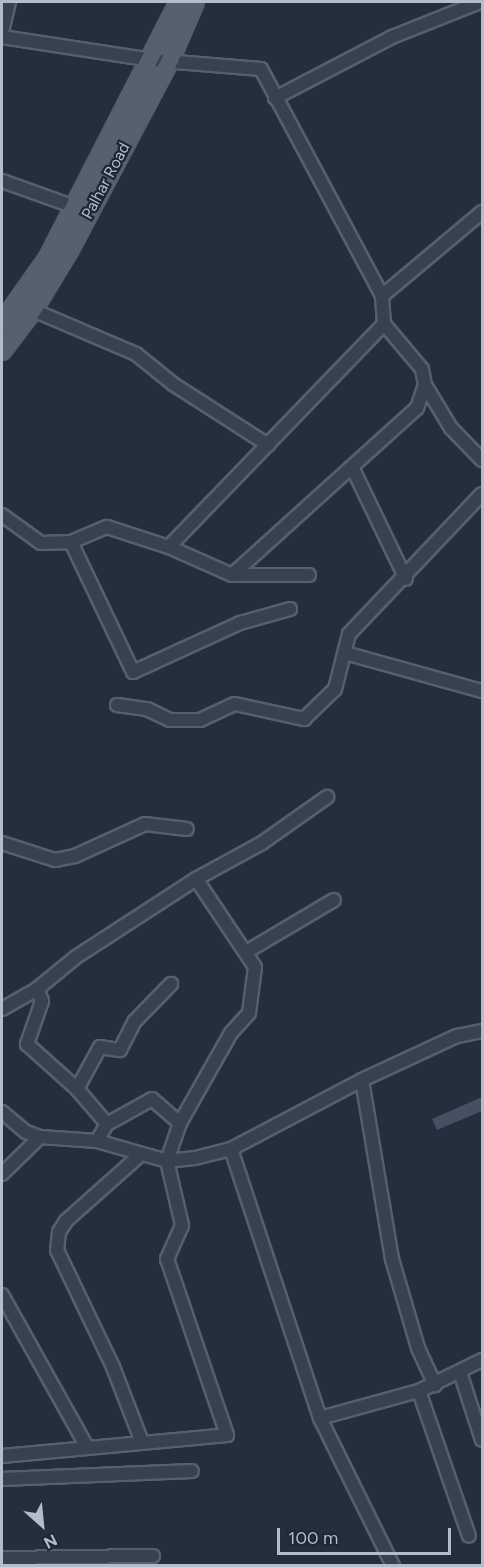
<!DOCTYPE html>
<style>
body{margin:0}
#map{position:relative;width:484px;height:1567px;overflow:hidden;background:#242f3e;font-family:Figtree,sans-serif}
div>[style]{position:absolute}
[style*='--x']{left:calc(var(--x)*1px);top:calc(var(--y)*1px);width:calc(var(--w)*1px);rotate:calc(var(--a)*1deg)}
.building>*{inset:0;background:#455162}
.roads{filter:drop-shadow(2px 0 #565f6c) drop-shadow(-2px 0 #565f6c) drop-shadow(0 2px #565f6c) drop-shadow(0 -2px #565f6c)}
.minor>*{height:12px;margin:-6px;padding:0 6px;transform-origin:6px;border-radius:6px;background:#38414e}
.major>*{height:16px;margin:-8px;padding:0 8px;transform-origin:8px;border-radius:8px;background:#56606e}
span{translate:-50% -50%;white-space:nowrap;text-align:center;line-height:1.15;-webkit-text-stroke:4.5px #1d2633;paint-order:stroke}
.street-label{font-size:16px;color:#b4bcc9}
.frame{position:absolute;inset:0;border:3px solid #b4bcc9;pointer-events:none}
.north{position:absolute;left:12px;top:1495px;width:60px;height:60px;-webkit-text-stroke:4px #1d2633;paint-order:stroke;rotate:153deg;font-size:16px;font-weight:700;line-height:24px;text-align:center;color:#b4bcc9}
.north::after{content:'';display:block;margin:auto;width:21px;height:27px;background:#b4bcc9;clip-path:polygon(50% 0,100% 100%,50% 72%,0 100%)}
.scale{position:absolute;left:277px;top:1528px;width:174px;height:27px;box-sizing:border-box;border:3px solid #b4bcc9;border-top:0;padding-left:8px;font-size:18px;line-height:21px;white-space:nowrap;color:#b4bcc9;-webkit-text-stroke:4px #1d2633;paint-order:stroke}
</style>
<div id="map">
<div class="building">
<i style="clip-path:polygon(482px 1097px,482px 1111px,437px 1130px,432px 1119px)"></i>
</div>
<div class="roads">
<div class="minor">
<i style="--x:2;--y:32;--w:31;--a:-77"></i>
<i style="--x:2;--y:37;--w:152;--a:8.7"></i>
<i style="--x:152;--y:60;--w:109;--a:4.7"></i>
<i style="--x:261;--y:69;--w:257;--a:61.9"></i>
<i style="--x:382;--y:296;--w:28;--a:86"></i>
<i style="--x:384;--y:324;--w:310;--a:134"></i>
<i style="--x:275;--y:98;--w:132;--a:-27.5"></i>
<i style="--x:392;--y:37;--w:95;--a:-21.7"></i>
<i style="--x:2;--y:181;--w:77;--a:19.6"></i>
<i style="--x:382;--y:296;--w:131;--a:-40"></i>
<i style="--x:33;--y:310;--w:112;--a:23.1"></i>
<i style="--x:136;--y:354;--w:48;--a:39"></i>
<i style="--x:173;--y:384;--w:113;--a:32.7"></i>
<i style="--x:425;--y:385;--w:50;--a:58.8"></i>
<i style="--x:451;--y:428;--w:45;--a:45.9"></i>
<i style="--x:352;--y:467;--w:124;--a:64.3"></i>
<i style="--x:2;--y:515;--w:48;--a:35.7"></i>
<i style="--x:41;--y:543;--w:30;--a:-2"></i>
<i style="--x:71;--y:542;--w:39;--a:-23"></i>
<i style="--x:107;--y:527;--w:65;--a:17.9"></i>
<i style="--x:169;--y:547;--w:69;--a:24"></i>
<i style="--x:232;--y:575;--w:77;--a:0"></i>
<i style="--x:71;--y:542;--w:144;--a:64.5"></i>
<i style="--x:133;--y:672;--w:118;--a:-24.6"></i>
<i style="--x:240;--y:623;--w:52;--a:-15.6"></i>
<i style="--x:232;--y:575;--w:249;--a:-42.1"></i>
<i style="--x:417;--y:408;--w:24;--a:-71"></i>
<i style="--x:425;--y:385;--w:16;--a:-101"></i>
<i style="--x:422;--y:369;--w:59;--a:-130.2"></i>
<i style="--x:345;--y:653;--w:142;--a:15.5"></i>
<i style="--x:117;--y:705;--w:30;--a:8"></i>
<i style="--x:147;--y:709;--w:25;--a:26"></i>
<i style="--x:170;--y:720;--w:30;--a:0"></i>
<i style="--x:200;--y:720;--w:38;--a:-25"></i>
<i style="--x:235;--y:704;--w:71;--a:12.3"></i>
<i style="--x:304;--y:719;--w:43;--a:-44.1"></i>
<i style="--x:335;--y:689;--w:57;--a:-75.7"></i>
<i style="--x:349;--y:634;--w:193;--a:-46.5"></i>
<i style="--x:2;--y:843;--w:56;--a:17.8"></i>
<i style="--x:55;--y:860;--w:20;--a:-11"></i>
<i style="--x:75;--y:856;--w:77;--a:-24.6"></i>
<i style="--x:145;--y:824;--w:42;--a:6.8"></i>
<i style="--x:246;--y:952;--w:102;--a:-30.6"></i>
<i style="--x:37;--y:989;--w:13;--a:67"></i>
<i style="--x:42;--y:1001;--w:46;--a:109.2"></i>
<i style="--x:27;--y:1044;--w:67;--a:42"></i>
<i style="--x:77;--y:1089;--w:46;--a:49.4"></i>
<i style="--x:2;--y:1009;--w:40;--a:-29.7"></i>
<i style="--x:37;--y:989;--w:50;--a:-39.4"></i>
<i style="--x:76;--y:957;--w:143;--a:-33"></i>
<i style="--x:196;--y:879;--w:75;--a:-28.6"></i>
<i style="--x:262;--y:843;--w:80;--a:-35.3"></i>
<i style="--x:362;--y:1080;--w:181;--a:80.5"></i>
<i style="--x:392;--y:1259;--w:93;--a:73.7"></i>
<i style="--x:418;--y:1348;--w:41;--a:65.3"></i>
<i style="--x:77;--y:1089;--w:48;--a:-61.3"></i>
<i style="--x:100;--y:1047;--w:20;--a:9"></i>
<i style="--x:120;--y:1050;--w:33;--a:-63"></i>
<i style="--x:135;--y:1021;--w:52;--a:-45.8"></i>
<i style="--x:2;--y:1112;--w:31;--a:40"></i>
<i style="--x:26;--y:1132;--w:15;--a:20"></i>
<i style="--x:40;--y:1137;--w:57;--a:4"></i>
<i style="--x:97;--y:1141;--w:73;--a:15.9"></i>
<i style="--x:167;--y:1161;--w:28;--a:-6"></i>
<i style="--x:195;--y:1158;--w:37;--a:-14"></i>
<i style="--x:231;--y:1149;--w:148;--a:-27.8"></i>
<i style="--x:362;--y:1080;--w:105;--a:-24.9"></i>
<i style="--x:457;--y:1036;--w:25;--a:-11"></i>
<i style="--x:97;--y:1141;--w:20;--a:-60"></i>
<i style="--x:107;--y:1124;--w:51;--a:-29.1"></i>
<i style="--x:152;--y:1099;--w:37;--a:41"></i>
<i style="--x:231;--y:1149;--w:283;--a:71.7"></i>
<i style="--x:320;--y:1418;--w:165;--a:63.7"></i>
<i style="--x:140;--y:1155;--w:99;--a:138.3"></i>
<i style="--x:66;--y:1221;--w:13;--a:122"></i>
<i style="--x:59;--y:1232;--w:18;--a:96"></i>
<i style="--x:57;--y:1250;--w:130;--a:64.4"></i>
<i style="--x:113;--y:1367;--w:80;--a:68.9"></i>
<i style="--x:2;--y:1174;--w:53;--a:-44.2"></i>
<i style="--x:2;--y:1295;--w:174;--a:60.8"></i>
<i style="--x:460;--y:1372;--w:71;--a:72.1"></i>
<i style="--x:419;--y:1391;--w:153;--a:71"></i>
<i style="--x:320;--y:1418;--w:103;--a:-15.3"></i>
<i style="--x:419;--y:1391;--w:70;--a:-26.2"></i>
<i style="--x:2;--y:1456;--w:226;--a:-5.3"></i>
<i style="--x:227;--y:1435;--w:186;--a:-108.8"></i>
<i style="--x:167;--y:1259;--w:37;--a:-66"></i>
<i style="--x:182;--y:1225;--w:66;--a:-103.2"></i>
<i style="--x:167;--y:1161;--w:40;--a:-71.1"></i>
<i style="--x:180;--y:1123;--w:103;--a:-60.5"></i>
<i style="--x:231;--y:1033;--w:27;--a:-48"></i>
<i style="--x:249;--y:1013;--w:46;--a:-82.6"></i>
<i style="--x:255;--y:967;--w:106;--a:-123.8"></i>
<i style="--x:2;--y:1479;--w:190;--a:-2.4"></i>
<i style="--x:2;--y:1558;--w:151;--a:-0.8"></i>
</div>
<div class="major">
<i style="--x:2;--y:323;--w:80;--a:-54.7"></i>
<i style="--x:48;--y:258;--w:288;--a:-62.9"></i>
<i style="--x:2;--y:351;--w:51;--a:-52.9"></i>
<i style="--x:33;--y:310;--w:71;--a:-58.8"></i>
<i style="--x:70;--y:249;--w:214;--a:-62.1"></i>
<i style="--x:170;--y:60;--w:63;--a:-66.7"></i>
</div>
</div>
<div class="street-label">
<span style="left:106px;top:181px;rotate:-62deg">Palhar Road</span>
</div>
<div class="frame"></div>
<div class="north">N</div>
<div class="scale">100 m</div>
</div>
